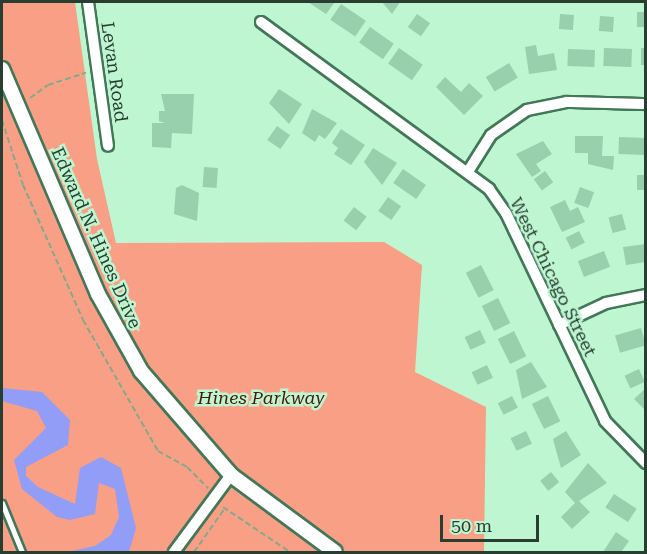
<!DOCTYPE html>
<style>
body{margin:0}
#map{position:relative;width:647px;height:554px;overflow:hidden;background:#bef6d2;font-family:"Roboto Serif",serif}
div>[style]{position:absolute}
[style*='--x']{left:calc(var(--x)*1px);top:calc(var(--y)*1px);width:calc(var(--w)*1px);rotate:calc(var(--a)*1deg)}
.green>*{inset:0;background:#f99f85}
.water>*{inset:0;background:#919df7}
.building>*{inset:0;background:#98cfac;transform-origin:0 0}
.path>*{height:2px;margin-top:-1px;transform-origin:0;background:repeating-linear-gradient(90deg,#80aa8f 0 6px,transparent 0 9px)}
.roads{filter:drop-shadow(2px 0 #427758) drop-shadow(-2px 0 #427758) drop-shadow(0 2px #427758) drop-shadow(0 -2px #427758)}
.service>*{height:5px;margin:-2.5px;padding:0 2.5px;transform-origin:2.5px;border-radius:2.5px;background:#fff}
.minor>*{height:10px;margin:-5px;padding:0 5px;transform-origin:5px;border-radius:5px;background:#fff}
.tertiary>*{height:14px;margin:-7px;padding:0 7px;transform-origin:7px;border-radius:7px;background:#fff}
span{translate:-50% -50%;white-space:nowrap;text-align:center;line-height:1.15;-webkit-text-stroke:5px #bef6d2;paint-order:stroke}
.street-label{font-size:18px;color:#283e30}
.park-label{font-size:18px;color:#4a190b;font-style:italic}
.frame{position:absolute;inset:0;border:3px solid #283e30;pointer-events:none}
.scale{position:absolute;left:440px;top:515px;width:99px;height:27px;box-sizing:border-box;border:3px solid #283e30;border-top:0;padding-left:8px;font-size:18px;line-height:21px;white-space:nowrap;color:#283e30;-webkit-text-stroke:4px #bef6d2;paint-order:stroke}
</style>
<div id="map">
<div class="green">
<i style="clip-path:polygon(2px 2px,75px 2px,97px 159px,116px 243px,384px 242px,422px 265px,415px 372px,486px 407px,484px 552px,2px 552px)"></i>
</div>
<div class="water">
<i style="clip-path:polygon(2px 388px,42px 392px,70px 420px,68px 445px,26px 467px,26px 476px,38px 487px,75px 504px,80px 468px,101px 457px,121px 468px,136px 528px,129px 552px,67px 552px,95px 546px,111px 535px,119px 517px,115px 489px,99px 483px,95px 514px,70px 520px,57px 517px,22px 489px,14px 460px,46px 428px,37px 411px,2px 401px)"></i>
</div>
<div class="building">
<i style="clip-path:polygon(308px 2px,335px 2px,326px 14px)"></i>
<i style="clip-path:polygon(382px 2px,400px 2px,392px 14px)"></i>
<i style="left:341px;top:4px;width:30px;height:19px;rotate:34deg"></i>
<i style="left:637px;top:12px;width:9px;height:15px"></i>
<i style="left:417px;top:14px;width:16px;height:16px;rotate:35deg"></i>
<i style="left:560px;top:14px;width:14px;height:15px;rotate:4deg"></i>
<i style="left:600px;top:16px;width:14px;height:15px;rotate:4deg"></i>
<i style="left:370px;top:27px;width:29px;height:19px;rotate:35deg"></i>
<i style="clip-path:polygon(536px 45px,538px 56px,554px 53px,557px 70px,529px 74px,525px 47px)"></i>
<i style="left:399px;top:48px;width:29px;height:19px;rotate:35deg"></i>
<i style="left:604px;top:48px;width:28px;height:18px;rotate:2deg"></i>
<i style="left:641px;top:48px;width:5px;height:17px"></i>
<i style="left:568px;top:49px;width:27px;height:17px;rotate:2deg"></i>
<i style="left:509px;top:63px;width:17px;height:27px;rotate:59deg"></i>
<i style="clip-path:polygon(445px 77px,461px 92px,469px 83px,483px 96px,464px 115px,436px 87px)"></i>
<i style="clip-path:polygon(279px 89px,302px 104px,289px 124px,269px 103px)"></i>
<i style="clip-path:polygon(161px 94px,194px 94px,192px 134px,172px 133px,171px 148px,152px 147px,152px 123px,165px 123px,159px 121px,159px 111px,165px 111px)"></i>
<i style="clip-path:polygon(312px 109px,337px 123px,325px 139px,319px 135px,315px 142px,302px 133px)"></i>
<i style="left:277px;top:126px;width:16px;height:17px;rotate:35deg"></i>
<i style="clip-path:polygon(341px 129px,365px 145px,351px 165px,334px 154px,338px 148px,332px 143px)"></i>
<i style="clip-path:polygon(575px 136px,603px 136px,602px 156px,614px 156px,613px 170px,588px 164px,588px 153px,575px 153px)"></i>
<i style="left:619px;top:137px;width:27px;height:17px;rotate:2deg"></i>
<i style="clip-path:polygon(543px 141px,552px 154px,536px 164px,541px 171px,532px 177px,516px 154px)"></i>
<i style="clip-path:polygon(373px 148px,397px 163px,382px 185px,364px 162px)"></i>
<i style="left:204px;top:167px;width:14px;height:20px;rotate:4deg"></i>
<i style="left:403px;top:169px;width:28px;height:17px;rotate:35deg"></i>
<i style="left:545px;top:171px;width:14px;height:14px;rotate:54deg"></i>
<i style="left:637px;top:175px;width:9px;height:15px"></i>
<i style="clip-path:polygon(182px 185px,199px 193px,197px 221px,174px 214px,176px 188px)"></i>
<i style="left:580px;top:187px;width:15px;height:17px;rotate:20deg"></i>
<i style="left:388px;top:197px;width:16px;height:17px;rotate:35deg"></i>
<i style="clip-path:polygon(565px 200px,570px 211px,578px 207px,585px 222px,562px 232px,550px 207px)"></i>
<i style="left:354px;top:207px;width:16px;height:17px;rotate:38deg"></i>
<i style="left:622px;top:214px;width:16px;height:14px;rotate:75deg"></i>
<i style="left:579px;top:231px;width:13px;height:15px;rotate:63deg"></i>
<i style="clip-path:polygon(646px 244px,646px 262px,626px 265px,623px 247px)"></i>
<i style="left:604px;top:251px;width:17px;height:28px;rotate:69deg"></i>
<i style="left:481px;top:265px;width:28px;height:17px;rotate:63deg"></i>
<i style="left:498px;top:298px;width:28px;height:18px;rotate:64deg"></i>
<i style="left:641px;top:328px;width:18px;height:27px;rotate:74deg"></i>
<i style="left:480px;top:330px;width:14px;height:17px;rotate:65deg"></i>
<i style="left:514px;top:331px;width:28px;height:18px;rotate:64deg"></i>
<i style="clip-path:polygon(531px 362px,547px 387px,522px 399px,516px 370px)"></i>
<i style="left:487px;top:365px;width:14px;height:17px;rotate:65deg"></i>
<i style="left:639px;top:369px;width:14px;height:16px;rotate:65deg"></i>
<i style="clip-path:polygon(646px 388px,646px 411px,634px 399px)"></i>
<i style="left:512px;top:396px;width:13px;height:16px;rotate:63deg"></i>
<i style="left:548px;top:396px;width:28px;height:18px;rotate:64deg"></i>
<i style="left:526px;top:431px;width:14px;height:17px;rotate:65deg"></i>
<i style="clip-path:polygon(566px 431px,581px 455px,561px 468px,553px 439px)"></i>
<i style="clip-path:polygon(588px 463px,607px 483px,579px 501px,590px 512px,572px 529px,561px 517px,575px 503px,565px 492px)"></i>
<i style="left:551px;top:472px;width:13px;height:14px;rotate:51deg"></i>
<i style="left:614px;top:494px;width:27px;height:16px;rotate:33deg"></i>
<i style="clip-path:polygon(616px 532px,629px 541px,621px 552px,603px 552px)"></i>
</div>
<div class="path">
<i style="--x:30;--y:98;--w:22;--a:-36"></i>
<i style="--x:48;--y:85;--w:40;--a:-18"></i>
<i style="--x:2;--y:120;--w:68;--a:72.1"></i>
<i style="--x:23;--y:185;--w:148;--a:66"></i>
<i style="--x:83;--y:320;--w:151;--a:60.2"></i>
<i style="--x:158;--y:451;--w:33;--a:29"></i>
<i style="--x:187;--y:467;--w:30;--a:45"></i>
<i style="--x:223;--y:507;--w:81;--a:33.9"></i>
<i style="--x:194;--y:552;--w:54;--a:-54.8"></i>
</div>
<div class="roads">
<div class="service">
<i style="--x:2;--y:503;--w:53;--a:67.8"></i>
</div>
<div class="minor">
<i style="--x:88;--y:2;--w:145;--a:82.1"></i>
<i style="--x:261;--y:22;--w:283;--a:36.2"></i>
<i style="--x:489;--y:189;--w:29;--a:55"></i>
<i style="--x:506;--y:213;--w:230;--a:64.5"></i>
<i style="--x:605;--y:421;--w:59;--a:45.7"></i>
<i style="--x:469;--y:170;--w:41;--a:-57.8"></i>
<i style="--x:491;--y:135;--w:44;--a:-34.8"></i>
<i style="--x:527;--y:110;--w:41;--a:-11.3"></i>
<i style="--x:567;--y:102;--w:79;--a:1.5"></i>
<i style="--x:559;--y:325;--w:52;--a:-25.1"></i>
<i style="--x:606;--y:303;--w:41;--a:-11.3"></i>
<i style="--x:174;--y:552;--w:96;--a:-53.5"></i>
</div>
<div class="tertiary">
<i style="--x:2;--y:69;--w:245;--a:66.9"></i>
<i style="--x:98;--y:294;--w:88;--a:60.8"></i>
<i style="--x:141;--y:371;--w:138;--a:49.1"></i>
<i style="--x:231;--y:475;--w:129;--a:36.5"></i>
</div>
</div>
<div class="street-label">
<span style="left:114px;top:72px;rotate:82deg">Levan Road</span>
<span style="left:96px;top:238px;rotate:66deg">Edward N. Hines Drive</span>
<span style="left:553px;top:277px;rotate:64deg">West Chicago Street</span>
</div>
<div class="park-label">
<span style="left:261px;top:398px">Hines Parkway</span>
</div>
<div class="frame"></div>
<div class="scale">50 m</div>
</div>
